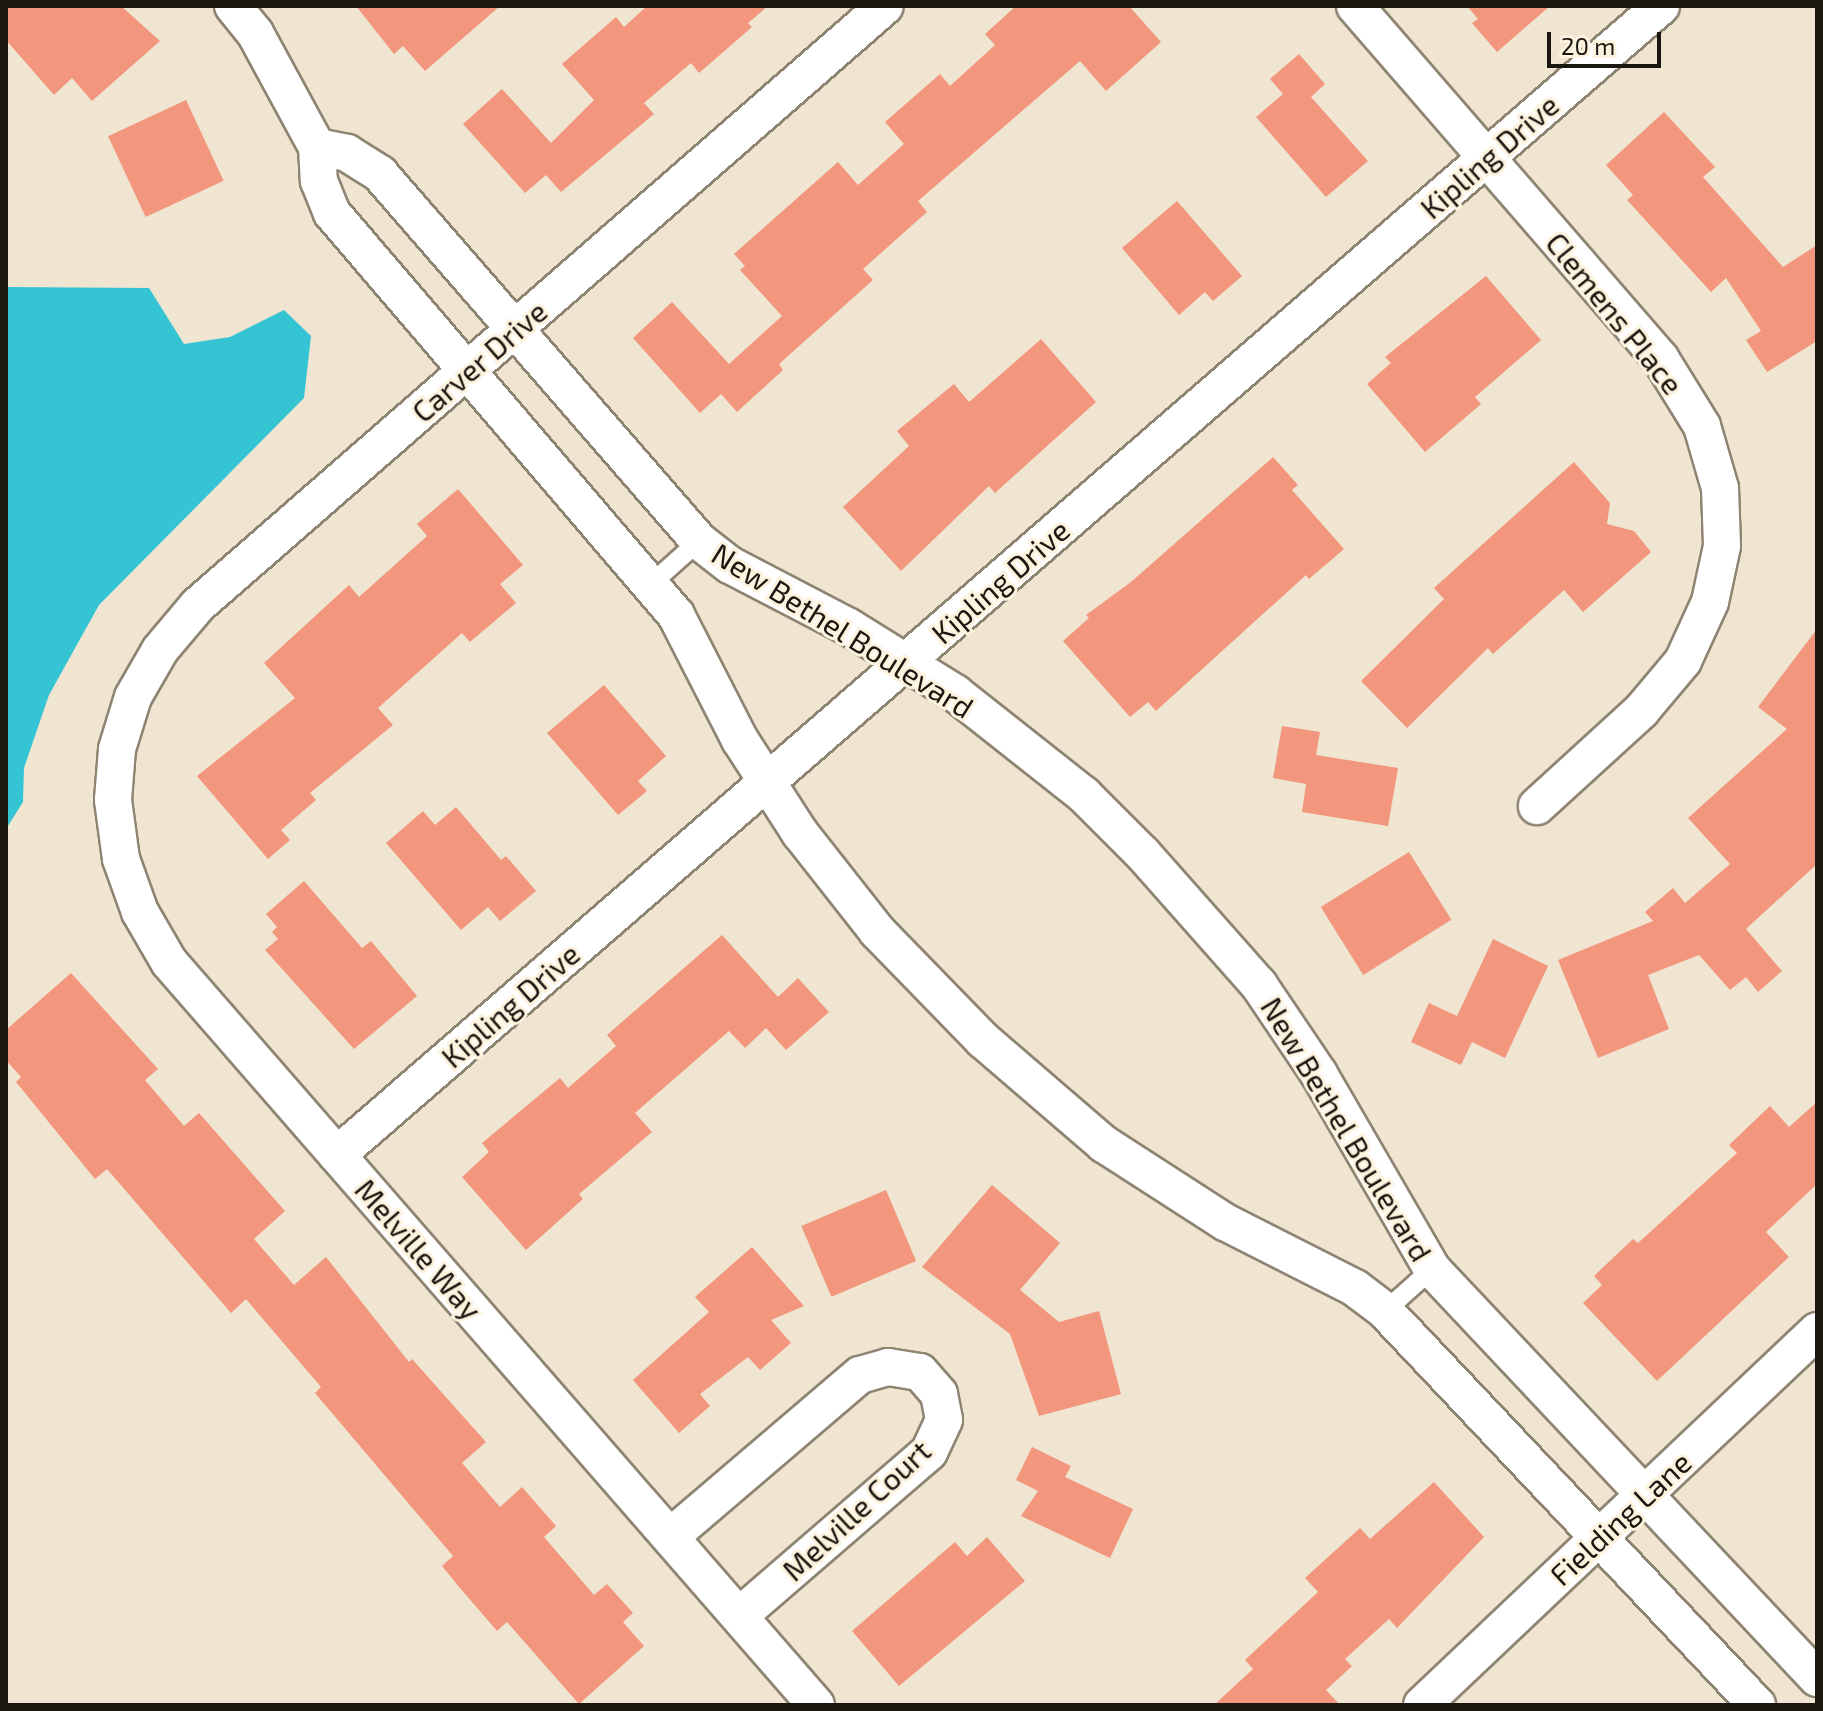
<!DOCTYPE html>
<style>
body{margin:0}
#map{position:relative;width:1823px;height:1711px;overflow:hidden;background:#efe5d1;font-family:"Exo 2",sans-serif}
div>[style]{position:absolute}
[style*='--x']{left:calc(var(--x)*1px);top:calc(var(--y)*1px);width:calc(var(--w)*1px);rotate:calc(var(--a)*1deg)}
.water>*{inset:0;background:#35c4d3}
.building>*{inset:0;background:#f2967d;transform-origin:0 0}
.roads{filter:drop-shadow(2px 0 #8e8472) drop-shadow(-2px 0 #8e8472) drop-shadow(0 2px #8e8472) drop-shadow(0 -2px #8e8472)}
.lane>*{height:18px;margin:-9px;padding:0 9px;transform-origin:9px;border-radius:9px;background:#fff}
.street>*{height:36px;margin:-18px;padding:0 18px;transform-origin:18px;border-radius:18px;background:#fff}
span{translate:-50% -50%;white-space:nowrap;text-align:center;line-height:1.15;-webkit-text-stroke:6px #fdf2de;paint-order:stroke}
.street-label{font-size:30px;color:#1a1610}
.frame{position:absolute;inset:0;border:8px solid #1a1610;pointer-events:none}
.scale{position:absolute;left:1547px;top:32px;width:114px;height:36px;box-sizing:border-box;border:4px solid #1a1610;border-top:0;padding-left:10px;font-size:24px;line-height:28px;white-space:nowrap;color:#1a1610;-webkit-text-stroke:6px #fdf2de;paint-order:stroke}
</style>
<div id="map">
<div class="water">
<i style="clip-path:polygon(6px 287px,149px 288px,184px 344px,230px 337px,284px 310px,311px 336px,304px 398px,99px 605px,49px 695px,24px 768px,23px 802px,6px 829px)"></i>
</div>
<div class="building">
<i style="clip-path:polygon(6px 6px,121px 6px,160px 41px,92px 101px,72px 78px,54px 95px,6px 40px)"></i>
<i style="clip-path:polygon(356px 6px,500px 6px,425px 71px,403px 46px,394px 54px)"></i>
<i style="clip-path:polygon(647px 6px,768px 6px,748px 23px,752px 27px,699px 73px,691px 63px,644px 103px,654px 114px,561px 192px,546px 175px,525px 193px,463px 124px,502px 89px,551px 143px,594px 100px,562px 64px,616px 17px,624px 27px)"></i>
<i style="clip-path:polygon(1016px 6px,1129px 6px,1161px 42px,1106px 91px,1080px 61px,918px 201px,927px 212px,863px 269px,873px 280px,779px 364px,783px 370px,737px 412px,721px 394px,700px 413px,633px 338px,672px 302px,729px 364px,782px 316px,740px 270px,745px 266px,734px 254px,838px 162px,858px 185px,904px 144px,885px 122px,940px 74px,950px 86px,995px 45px,985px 34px)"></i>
<i style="clip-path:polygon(1467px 6px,1550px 6px,1497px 52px,1472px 23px,1478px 19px)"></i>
<i style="clip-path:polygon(1299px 54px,1325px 84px,1311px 97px,1368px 161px,1326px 197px,1256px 117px,1283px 94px,1270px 79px)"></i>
<i style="left:186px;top:100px;width:89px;height:86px;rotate:65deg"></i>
<i style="clip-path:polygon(1664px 112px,1715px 167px,1703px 177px,1783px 267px,1817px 245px,1817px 341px,1767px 372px,1746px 340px,1761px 331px,1726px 278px,1711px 292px,1627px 200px,1633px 195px,1606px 165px)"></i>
<i style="clip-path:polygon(1177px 201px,1242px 276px,1213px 301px,1205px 292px,1179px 315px,1122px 248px)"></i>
<i style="clip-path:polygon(1486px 276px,1541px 340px,1475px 397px,1481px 404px,1425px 452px,1367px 384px,1391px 363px,1385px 357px)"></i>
<i style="clip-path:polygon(1041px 339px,1096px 402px,995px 493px,989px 486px,901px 571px,843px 507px,909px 446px,897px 431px,954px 384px,969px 402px)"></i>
<i style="clip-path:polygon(1273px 457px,1298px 485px,1292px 490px,1344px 549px,1309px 579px,1306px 575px,1156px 711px,1148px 702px,1130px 717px,1063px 641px,1089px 618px,1086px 615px,1131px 582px)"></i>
<i style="clip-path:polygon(1574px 462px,1610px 503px,1607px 524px,1634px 531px,1651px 552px,1583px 612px,1564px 590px,1493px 654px,1488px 648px,1407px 728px,1361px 681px,1444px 599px,1434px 588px)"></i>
<i style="clip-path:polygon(458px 489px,523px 565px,500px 584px,516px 603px,470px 642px,462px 633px,378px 708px,393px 725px,310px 793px,316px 800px,281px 830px,290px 840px,268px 859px,197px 776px,295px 698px,264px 663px,349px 585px,359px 597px,427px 536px,417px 524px)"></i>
<i style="clip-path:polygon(1817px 629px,1817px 864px,1746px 929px,1782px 971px,1758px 992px,1746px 977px,1730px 990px,1699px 955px,1648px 975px,1669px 1029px,1598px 1058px,1558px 960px,1653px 921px,1645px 912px,1673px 888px,1685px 903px,1730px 864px,1688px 818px,1787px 729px,1758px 707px)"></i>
<i style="clip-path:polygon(604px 685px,666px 756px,638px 781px,647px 791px,618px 815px,547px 733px)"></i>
<i style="clip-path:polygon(1282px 726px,1320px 732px,1316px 755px,1398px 768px,1388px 826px,1302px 812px,1306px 784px,1273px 778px)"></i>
<i style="clip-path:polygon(456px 807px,501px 860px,506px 856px,536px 891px,500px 921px,488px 907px,461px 930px,386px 843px,423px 811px,435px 825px)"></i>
<i style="left:1409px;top:852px;width:80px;height:104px;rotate:58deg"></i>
<i style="clip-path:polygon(304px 881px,362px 948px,371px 941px,417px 996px,354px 1049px,265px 950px,278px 939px,272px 932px,277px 927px,266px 914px)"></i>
<i style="clip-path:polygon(722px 935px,778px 997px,798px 978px,829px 1012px,786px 1050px,766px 1028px,745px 1048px,729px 1031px,635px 1113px,652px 1132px,579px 1194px,583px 1199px,526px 1250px,462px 1177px,489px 1152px,482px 1143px,560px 1078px,568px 1088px,616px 1046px,607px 1035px)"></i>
<i style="clip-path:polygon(1493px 939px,1548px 966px,1505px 1058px,1472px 1042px,1461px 1065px,1411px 1042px,1429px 1003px,1457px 1016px)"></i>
<i style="clip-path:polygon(71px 973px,158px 1069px,145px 1080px,184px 1126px,199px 1113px,285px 1211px,254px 1239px,294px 1285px,326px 1257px,409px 1362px,412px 1359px,486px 1442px,462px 1463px,500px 1507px,522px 1487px,556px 1526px,544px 1537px,594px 1595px,607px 1584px,633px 1613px,623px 1622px,644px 1646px,579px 1704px,507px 1622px,497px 1631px,460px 1588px,442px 1566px,453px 1556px,315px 1393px,321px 1387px,246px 1299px,231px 1313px,107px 1169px,95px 1179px,16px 1082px,21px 1077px,6px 1060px,6px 1030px)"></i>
<i style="clip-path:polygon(1817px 1102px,1817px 1184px,1766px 1232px,1789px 1257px,1657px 1381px,1583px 1303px,1602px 1285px,1594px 1276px,1633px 1239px,1638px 1243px,1737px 1153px,1729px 1145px,1770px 1106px,1789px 1127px)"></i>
<i style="clip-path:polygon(992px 1185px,1060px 1243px,1020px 1290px,1059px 1322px,1099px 1311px,1121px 1394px,1039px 1416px,1010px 1334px,922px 1267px)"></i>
<i style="left:886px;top:1190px;width:77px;height:92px;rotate:67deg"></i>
<i style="clip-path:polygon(752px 1247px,804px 1306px,771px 1320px,791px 1343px,760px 1370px,748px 1357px,700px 1394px,710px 1406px,679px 1433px,633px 1380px,709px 1312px,695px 1297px)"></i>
<i style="clip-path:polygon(1032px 1447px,1071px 1466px,1065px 1477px,1133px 1509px,1110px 1558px,1021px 1516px,1038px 1491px,1016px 1480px)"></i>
<i style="clip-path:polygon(1434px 1482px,1484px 1537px,1397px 1628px,1389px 1619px,1345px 1659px,1352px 1666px,1326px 1690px,1340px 1705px,1214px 1705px,1253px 1669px,1245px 1660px,1318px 1592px,1305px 1578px,1360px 1528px,1370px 1539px)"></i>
<i style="clip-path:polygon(987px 1537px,1025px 1581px,899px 1686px,852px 1631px,955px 1542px,967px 1556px)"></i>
</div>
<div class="roads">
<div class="lane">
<i style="--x:651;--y:584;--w:64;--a:-41.9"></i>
<i style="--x:1385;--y:1311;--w:63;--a:-41.8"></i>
</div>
<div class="street">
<i style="--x:233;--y:6;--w:35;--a:51"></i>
<i style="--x:255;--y:33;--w:130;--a:61.5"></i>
<i style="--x:317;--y:147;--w:34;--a:87"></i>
<i style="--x:319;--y:181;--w:35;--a:68"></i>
<i style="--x:332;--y:213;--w:529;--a:49.45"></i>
<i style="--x:676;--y:615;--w:140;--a:62.9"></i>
<i style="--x:740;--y:740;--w:111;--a:57.2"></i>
<i style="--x:800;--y:833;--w:125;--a:51.8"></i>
<i style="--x:877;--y:931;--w:152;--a:45.8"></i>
<i style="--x:983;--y:1040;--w:160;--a:40.7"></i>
<i style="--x:1104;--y:1144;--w:144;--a:32.8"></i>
<i style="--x:1225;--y:1222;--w:146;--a:26.9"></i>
<i style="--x:1355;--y:1288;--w:38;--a:37"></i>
<i style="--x:1385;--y:1311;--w:542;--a:46.65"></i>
<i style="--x:1355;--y:6;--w:466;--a:49.1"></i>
<i style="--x:1660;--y:358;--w:80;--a:58.3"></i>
<i style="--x:1702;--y:426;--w:65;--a:73.8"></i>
<i style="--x:1720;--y:488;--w:58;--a:88"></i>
<i style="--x:1722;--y:546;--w:57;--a:102.1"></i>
<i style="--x:1710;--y:602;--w:65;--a:114.6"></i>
<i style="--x:1683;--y:661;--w:65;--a:130"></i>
<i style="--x:1641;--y:711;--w:141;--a:137.6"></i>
<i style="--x:317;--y:147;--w:31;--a:11"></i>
<i style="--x:347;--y:153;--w:39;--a:32"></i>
<i style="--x:380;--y:174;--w:486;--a:49"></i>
<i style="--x:699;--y:541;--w:39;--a:38"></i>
<i style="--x:730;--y:565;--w:134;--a:27.5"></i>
<i style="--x:849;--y:627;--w:125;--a:31.9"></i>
<i style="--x:955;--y:693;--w:164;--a:38.3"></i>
<i style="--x:1084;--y:795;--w:83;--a:45"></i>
<i style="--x:1143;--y:854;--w:175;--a:48.5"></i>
<i style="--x:1259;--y:985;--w:107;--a:56"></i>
<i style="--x:1319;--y:1074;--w:225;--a:59.9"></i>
<i style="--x:1432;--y:1269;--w:562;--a:46.73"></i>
<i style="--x:337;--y:1155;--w:1753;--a:-40.95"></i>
<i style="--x:670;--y:1537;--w:250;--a:-40.5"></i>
<i style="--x:860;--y:1375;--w:29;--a:-16"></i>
<i style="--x:888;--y:1367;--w:32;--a:9"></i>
<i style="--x:920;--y:1372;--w:29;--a:49"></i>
<i style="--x:939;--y:1394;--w:26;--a:79"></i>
<i style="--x:944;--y:1420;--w:35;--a:115"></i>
<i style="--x:929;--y:1452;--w:251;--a:139.2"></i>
<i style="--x:816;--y:1705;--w:985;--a:-131.05"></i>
<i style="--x:169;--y:962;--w:58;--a:-120.1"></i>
<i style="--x:140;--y:912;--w:56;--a:-109.7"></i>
<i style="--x:121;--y:859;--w:60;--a:-97.7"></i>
<i style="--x:113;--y:800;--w:51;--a:-85.5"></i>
<i style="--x:117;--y:749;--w:54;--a:-72.9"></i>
<i style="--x:133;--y:697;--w:54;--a:-60.1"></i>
<i style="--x:160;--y:650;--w:59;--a:-49.8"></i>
<i style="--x:198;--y:605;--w:911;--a:-41.09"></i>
<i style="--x:1422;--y:1705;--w:544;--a:-43.44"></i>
</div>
</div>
<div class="street-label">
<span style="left:1489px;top:156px;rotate:-41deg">Kipling Drive</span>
<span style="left:1615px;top:313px;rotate:51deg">Clemens Place</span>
<span style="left:479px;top:361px;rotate:-41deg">Carver Drive</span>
<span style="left:1000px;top:581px;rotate:-41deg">Kipling Drive</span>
<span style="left:843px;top:630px;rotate:32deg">New Bethel Boulevard</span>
<span style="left:510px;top:1005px;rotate:-41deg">Kipling Drive</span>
<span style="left:1347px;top:1129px;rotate:59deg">New Bethel Boulevard</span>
<span style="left:419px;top:1249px;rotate:49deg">Melville Way</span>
<span style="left:856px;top:1510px;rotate:-43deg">Melville Court</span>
<span style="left:1620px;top:1518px;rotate:-43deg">Fielding Lane</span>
</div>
<div class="frame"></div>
<div class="scale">20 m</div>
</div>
